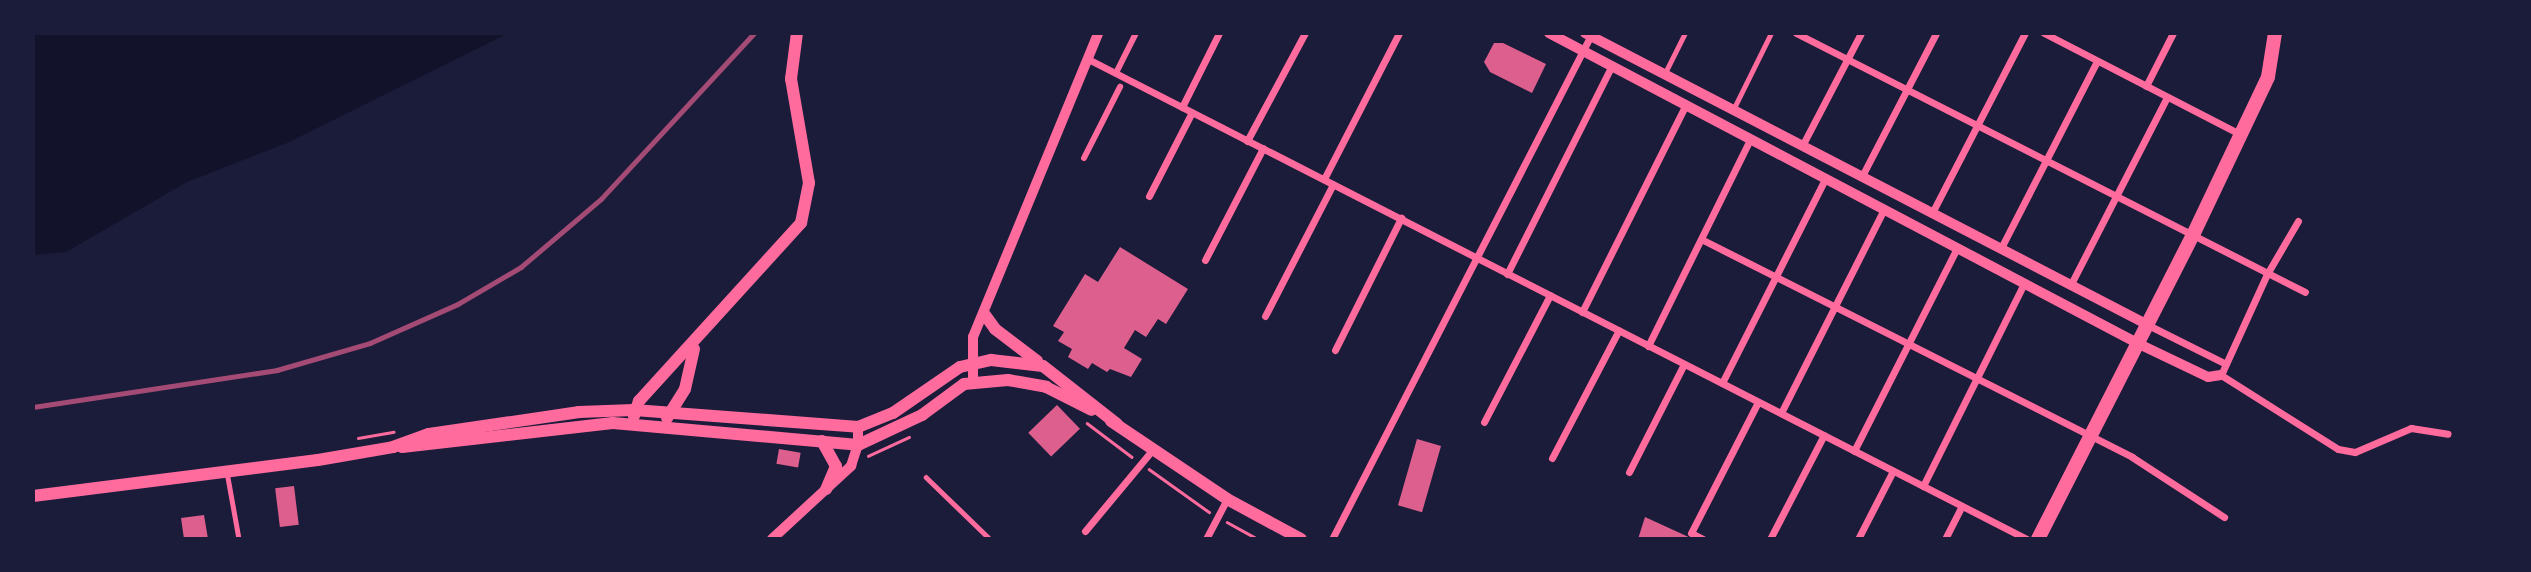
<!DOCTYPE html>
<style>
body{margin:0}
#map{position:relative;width:2531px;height:572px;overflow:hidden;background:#1b1b3a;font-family:"Noto Sans",sans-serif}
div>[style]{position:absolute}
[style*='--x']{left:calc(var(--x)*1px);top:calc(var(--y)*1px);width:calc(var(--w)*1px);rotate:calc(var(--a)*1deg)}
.water>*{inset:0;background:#12122b}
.building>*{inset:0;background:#dd5f8e;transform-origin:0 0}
.path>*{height:2.5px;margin:-1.25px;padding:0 1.25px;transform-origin:1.25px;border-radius:1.25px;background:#ff6b9d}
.service>*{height:4.5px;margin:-2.25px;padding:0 2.25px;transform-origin:2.25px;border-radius:2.25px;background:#ff6b9d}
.pedestrian>*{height:6px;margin:-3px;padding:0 3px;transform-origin:3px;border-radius:3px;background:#ff6b9d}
.minor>*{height:7px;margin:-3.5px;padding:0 3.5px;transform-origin:3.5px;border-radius:3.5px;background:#ff6b9d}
.tertiary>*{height:10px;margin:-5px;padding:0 5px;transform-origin:5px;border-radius:5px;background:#ff6b9d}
.secondary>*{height:12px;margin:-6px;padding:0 6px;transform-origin:6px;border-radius:6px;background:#ff6b9d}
.primary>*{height:14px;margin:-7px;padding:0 7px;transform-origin:7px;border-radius:7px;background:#ff6b9d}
.rail>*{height:4.5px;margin:-2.25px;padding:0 2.25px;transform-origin:2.25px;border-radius:2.25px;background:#a44b75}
span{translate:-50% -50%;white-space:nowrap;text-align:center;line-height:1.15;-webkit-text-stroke:5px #1b1b3a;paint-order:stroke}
.frame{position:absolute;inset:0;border:35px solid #1b1b3a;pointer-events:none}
</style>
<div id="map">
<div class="water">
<i style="clip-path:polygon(33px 33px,509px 33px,287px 143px,187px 182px,66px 252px,33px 255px)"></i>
</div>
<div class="building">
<i style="clip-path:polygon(1494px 43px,1503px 43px,1546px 64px,1532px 93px,1490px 72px,1484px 62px)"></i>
<i style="clip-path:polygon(1120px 247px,1188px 289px,1166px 324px,1158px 319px,1146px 337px,1135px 330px,1124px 348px,1142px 359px,1131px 377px,1110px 369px,1107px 372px,1092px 363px,1088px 369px,1068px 357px,1072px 349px,1058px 341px,1064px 332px,1053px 326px,1085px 274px,1098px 282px)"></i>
<i style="left:1057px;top:405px;width:33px;height:40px;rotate:46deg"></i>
<i style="left:1417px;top:439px;width:25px;height:69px;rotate:16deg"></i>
<i style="left:779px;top:449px;width:22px;height:15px;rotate:10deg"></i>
<i style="left:294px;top:486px;width:39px;height:19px;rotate:83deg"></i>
<i style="clip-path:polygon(204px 515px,208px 539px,184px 539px,181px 518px)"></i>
<i style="clip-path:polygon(1645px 517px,1693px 539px,1638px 539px)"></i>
</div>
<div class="path">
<i style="--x:1087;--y:423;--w:56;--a:37.1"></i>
<i style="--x:358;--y:438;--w:36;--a:-10"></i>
<i style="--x:868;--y:456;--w:45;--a:-24.9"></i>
<i style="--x:1149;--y:469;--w:74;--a:35.6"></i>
<i style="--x:1227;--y:522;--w:35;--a:29"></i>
</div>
<div class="service">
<i style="--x:1665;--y:73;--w:45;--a:-63.4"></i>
<i style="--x:1734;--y:108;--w:84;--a:-63.7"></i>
<i style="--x:227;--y:472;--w:68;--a:79.8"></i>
<i style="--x:926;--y:477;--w:89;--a:44.1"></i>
</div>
<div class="pedestrian">
<i style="--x:1116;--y:73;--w:45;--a:-63.4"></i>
<i style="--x:1084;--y:158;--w:80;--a:-63.1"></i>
</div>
<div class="minor">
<i style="--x:1796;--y:33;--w:571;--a:26.97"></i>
<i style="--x:2044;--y:33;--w:220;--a:27.3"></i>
<i style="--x:1088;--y:59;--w:1055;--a:27.08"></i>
<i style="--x:2146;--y:86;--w:59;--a:-63"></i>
<i style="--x:1182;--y:107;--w:83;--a:-63.4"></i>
<i style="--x:1247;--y:141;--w:123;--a:-61.8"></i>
<i style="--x:1802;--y:146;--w:127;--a:-62.4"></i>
<i style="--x:1862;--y:176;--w:161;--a:-62.6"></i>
<i style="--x:1324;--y:179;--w:164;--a:-62.8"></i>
<i style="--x:1149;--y:196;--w:94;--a:-62.9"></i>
<i style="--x:1932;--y:213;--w:203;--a:-62.7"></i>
<i style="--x:2298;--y:221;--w:61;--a:120.3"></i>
<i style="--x:2267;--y:274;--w:111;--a:114.5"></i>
<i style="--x:2221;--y:375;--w:138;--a:32.3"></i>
<i style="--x:2338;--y:449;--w:17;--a:10"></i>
<i style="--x:2355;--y:452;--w:61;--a:-23.2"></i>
<i style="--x:2411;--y:428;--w:37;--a:9"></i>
<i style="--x:1703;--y:240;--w:481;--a:26.8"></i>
<i style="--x:2132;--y:457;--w:110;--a:33.1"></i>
<i style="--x:2001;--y:248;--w:210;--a:-62.8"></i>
<i style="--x:1205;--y:260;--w:126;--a:-62.6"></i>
<i style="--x:1507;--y:274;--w:232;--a:-63.3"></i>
<i style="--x:2071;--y:284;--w:210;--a:-62.8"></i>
<i style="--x:1582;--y:312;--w:233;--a:-63.4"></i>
<i style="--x:1265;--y:316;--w:148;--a:-62.7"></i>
<i style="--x:2148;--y:325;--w:87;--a:26.6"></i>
<i style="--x:1648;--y:346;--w:230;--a:-63.7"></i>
<i style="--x:1335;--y:350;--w:148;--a:-63.4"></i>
<i style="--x:1722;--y:383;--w:229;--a:-63.2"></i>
<i style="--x:1781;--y:413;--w:229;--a:-63.2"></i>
<i style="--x:1484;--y:422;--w:143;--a:-62.5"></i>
<i style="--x:1854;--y:451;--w:228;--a:-63.1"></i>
<i style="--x:1552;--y:458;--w:144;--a:-62.4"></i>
<i style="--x:1629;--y:472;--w:121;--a:-63"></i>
<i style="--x:1923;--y:486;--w:227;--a:-63.5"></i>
<i style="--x:1085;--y:531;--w:107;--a:-50.3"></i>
<i style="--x:1206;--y:539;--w:45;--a:-62.3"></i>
<i style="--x:1332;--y:539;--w:569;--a:-62.8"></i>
<i style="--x:1703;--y:539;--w:13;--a:-153"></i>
<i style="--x:1691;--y:533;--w:147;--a:-62.9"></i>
<i style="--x:1770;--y:539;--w:117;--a:-62.6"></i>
<i style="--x:1858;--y:539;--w:76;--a:-62.8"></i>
<i style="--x:1945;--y:539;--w:37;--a:-63"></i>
</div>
<div class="tertiary">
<i style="--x:1549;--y:33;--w:667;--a:27.79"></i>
<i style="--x:2139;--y:344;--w:76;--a:25.6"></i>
<i style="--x:2208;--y:377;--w:13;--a:-9"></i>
<i style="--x:1585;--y:33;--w:634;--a:27.41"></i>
<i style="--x:973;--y:382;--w:45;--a:-90"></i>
<i style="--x:973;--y:337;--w:329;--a:-67.6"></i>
<i style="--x:772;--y:539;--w:108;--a:-42.7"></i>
<i style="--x:851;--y:466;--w:22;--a:-72"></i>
<i style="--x:858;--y:445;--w:18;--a:-90"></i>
</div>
<div class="secondary">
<i style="--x:985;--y:315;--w:17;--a:54"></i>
<i style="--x:995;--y:329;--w:53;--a:37.3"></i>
<i style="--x:634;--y:416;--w:16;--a:-72"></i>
<i style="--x:639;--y:401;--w:241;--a:-47.7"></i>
<i style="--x:801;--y:223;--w:41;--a:-78.7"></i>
<i style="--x:809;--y:183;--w:106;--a:-99.8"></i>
<i style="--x:791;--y:79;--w:46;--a:-82.6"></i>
<i style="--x:667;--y:418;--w:34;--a:-58"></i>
<i style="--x:685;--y:389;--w:41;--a:-77.3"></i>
<i style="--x:1111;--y:421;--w:140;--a:33.9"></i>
<i style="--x:1227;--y:499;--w:84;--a:28.4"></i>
<i style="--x:822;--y:441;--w:29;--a:61"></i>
<i style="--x:836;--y:466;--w:25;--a:113"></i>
<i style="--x:402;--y:447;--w:212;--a:-6.5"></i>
<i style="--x:613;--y:423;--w:246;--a:5.1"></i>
<i style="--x:858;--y:445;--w:71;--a:-25.1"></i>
<i style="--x:922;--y:415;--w:52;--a:-36.4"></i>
<i style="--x:964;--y:384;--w:44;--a:-5.2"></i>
<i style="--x:1008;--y:380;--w:39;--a:10"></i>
<i style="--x:1046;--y:387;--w:51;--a:26.6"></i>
<i style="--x:33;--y:496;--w:287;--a:-7.2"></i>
<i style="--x:318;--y:460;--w:76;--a:-9.8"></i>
<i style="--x:393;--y:447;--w:38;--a:-20"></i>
<i style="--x:429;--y:434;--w:152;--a:-8.3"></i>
<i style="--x:579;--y:412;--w:55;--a:-2.1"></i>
<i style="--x:634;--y:410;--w:225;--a:4.3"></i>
<i style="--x:858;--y:427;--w:38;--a:-22"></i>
<i style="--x:893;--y:413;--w:81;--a:-34.5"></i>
<i style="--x:960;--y:367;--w:32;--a:-13"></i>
<i style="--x:991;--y:360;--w:52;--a:6.6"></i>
<i style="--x:1043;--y:366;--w:94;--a:38.1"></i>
</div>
<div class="primary">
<i style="--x:2038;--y:539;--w:341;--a:-63"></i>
<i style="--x:2193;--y:235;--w:175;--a:-64.6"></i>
<i style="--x:2268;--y:77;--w:45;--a:-81"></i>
</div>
<div class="rail">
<i style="--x:33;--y:407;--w:247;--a:-8.6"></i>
<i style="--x:277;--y:370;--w:97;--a:-16.2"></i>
<i style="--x:370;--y:343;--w:96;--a:-23.9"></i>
<i style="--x:458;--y:304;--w:73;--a:-30.4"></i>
<i style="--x:521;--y:267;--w:105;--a:-40.4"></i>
<i style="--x:601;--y:199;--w:226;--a:-47.3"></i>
</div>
<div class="frame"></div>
</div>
